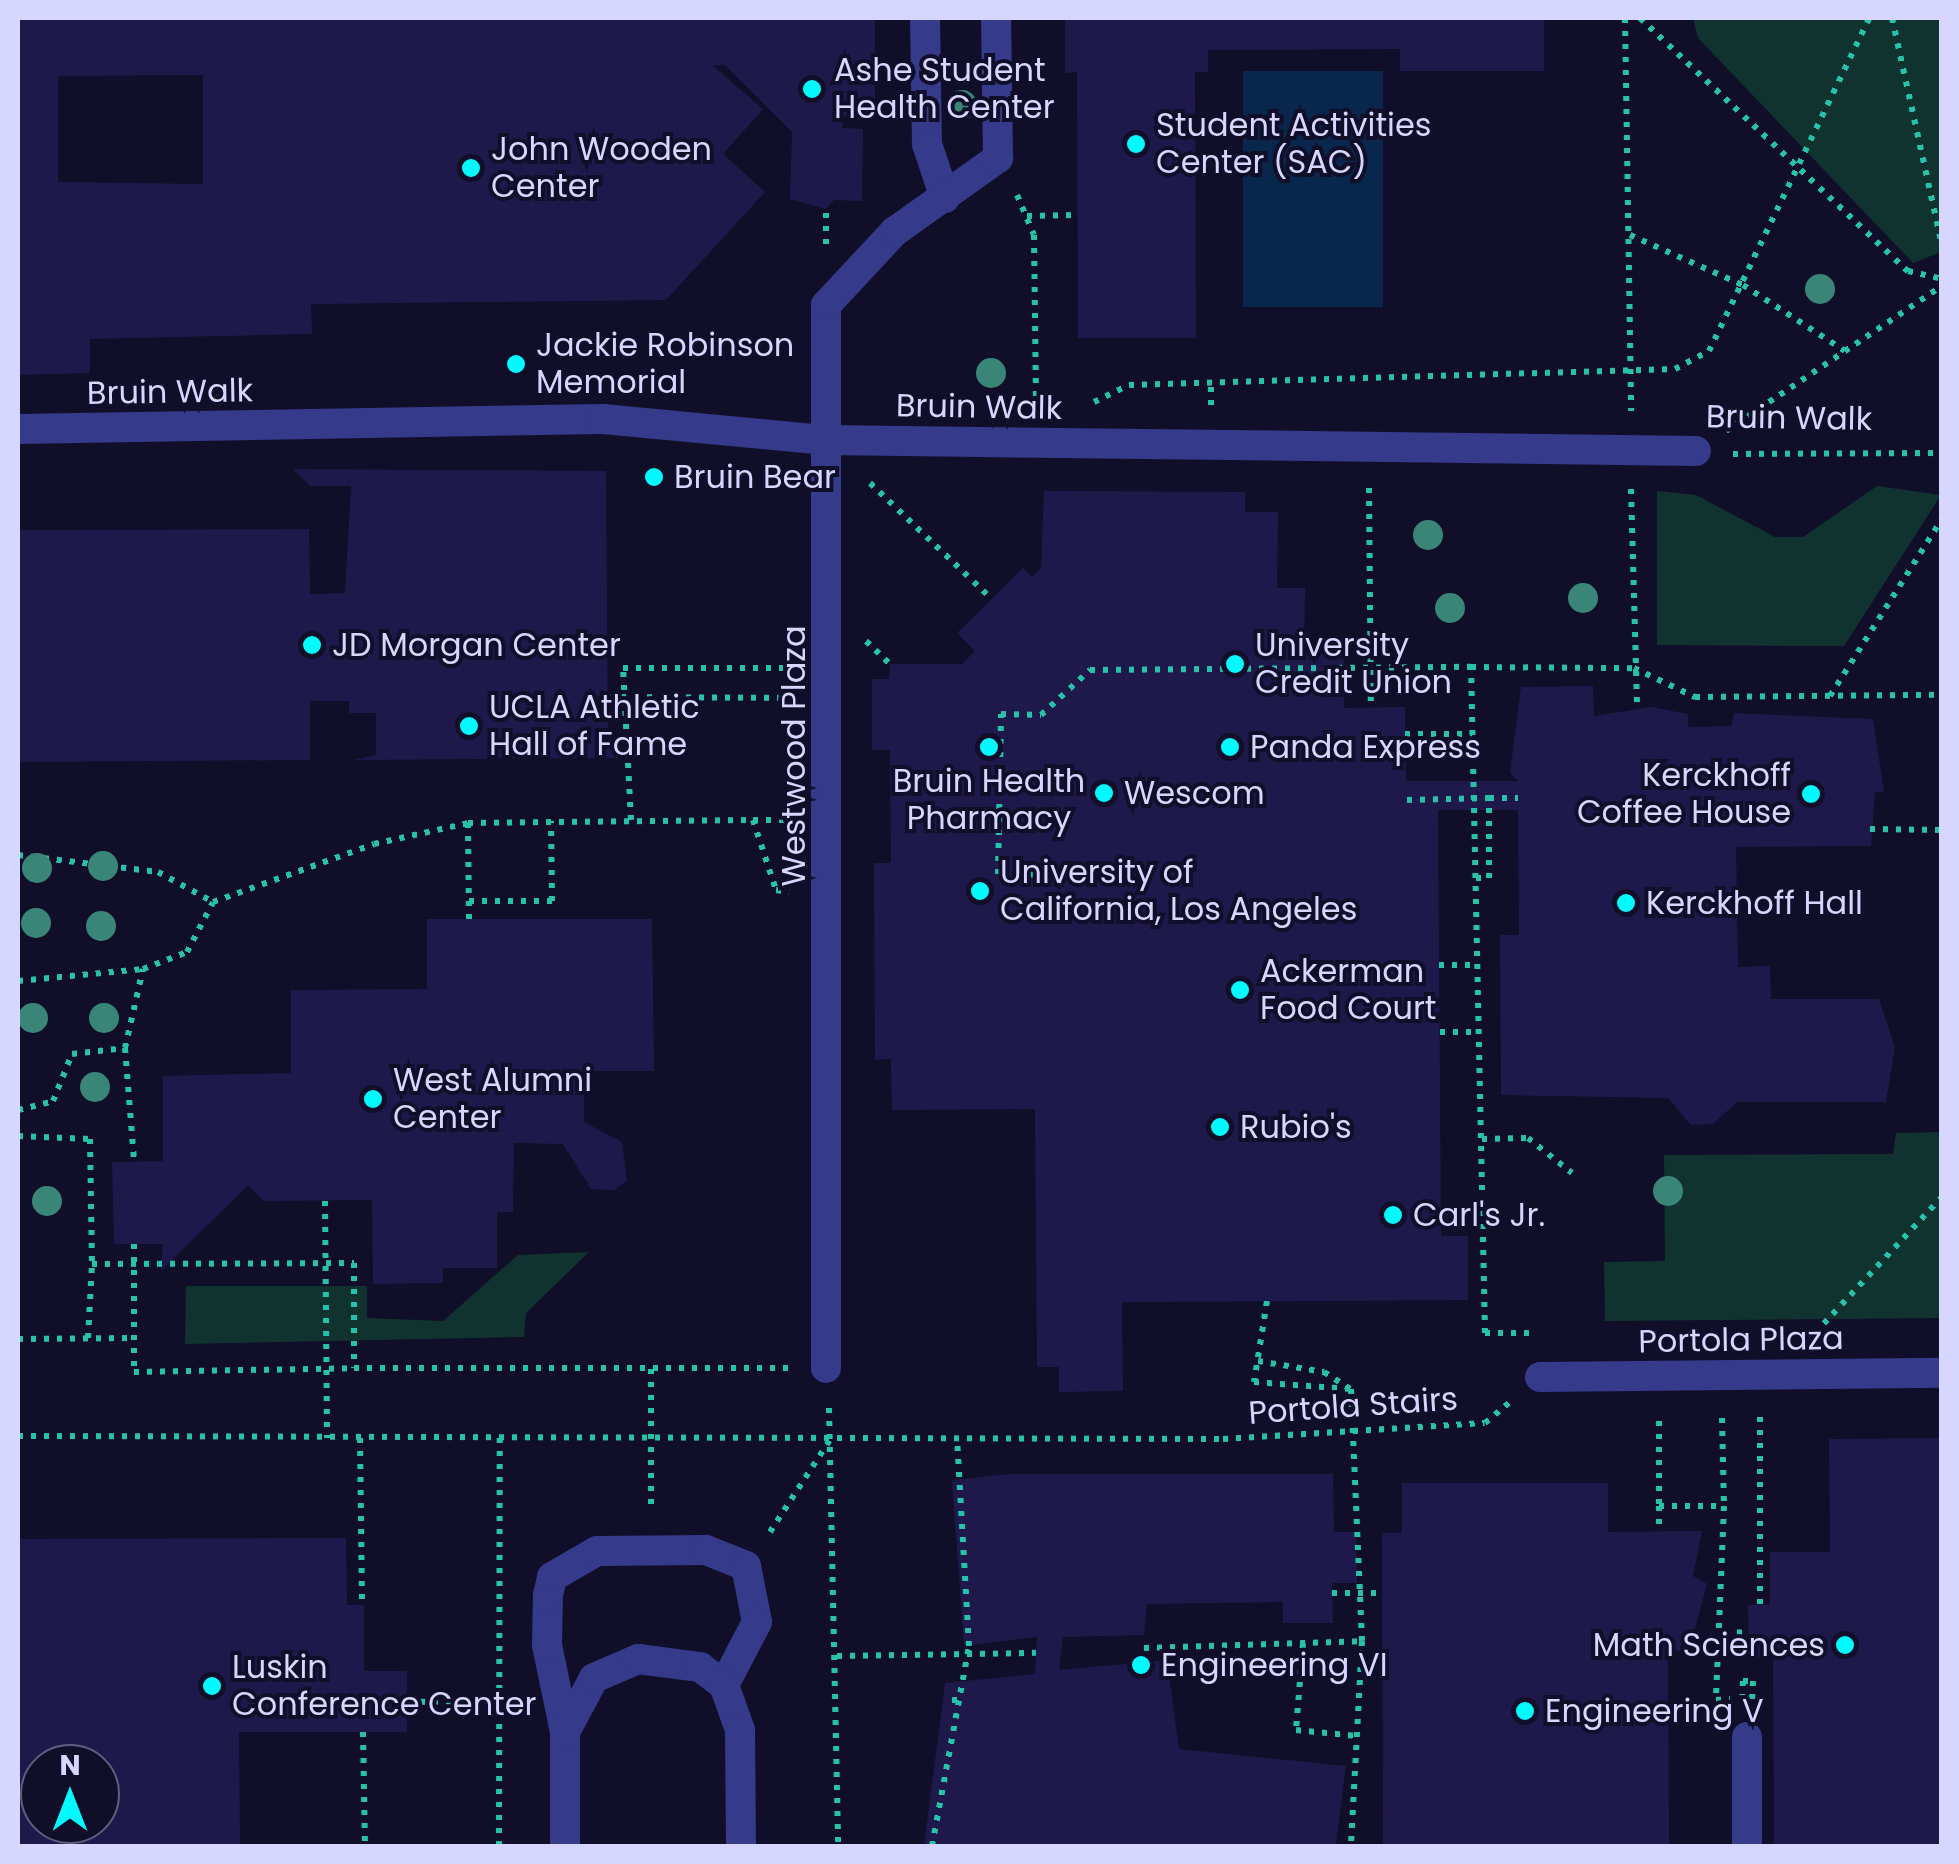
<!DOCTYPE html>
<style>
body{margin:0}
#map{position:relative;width:1959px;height:1864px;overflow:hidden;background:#110e29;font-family:Poppins,sans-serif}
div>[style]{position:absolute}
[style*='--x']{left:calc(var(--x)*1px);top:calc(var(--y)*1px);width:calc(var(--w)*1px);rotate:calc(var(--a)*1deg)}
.green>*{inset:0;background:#11332f}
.water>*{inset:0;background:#09274d;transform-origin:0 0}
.building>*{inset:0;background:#1f194b}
.path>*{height:6px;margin-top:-3px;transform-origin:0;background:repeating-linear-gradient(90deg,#27c2ac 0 5px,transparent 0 13px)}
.lane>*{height:30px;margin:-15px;padding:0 15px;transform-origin:15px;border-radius:15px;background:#363a8b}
.street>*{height:30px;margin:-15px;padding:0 15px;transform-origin:15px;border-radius:15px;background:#363a8b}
.path-bridge>*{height:6px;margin-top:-3px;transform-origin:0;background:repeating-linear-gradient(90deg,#27c2ac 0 5px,transparent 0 13px)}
.trees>*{width:30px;height:30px;margin:-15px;border-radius:50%;background:#398678}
.dots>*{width:28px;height:28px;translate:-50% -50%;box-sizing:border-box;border:5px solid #110e29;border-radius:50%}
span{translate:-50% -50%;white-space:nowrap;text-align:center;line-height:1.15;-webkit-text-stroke:8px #110e29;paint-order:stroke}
.poi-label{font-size:32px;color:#d7d6ff}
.left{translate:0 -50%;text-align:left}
.right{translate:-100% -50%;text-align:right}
.street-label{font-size:32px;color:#d7d6ff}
.frame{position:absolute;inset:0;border:20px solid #d7d6ff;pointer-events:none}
.north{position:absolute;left:20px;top:1744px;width:100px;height:100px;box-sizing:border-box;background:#110e29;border:2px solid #605e7f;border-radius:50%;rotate:0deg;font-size:28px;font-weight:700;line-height:40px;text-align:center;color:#d7d6ff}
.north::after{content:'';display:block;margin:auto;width:35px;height:45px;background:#02faff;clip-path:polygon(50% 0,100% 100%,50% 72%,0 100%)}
</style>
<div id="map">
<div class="green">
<i style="clip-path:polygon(1693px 18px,1941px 18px,1941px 252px,1913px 263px,1698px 38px)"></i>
<i style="clip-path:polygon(1877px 486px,1941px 495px,1844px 646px,1657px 645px,1657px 491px,1696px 495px,1775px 537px,1803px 537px)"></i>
<i style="clip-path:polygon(1941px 1132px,1941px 1318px,1605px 1321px,1604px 1262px,1665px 1261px,1664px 1155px,1893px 1154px,1896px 1133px)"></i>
<i style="clip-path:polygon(589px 1252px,526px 1313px,524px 1337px,185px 1344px,186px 1286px,367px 1286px,367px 1318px,443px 1321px,518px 1255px)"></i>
</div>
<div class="water">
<i style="left:1243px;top:71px;width:140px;height:236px"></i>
</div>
<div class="building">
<i style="clip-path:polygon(evenodd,18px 18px,875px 18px,875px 114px,843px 117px,842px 128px,863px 129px,862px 201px,834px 200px,826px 209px,790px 199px,792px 132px,725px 65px,712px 65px,763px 109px,723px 154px,765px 192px,666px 300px,311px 304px,312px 334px,90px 339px,90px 373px,18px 375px,18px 18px,203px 75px,203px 184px,58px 182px,58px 76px,203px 75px)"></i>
<i style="clip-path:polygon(1065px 18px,1544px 18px,1544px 71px,1400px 71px,1400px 49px,1208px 50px,1208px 72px,1195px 72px,1196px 338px,1078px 338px,1077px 72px,1065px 73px)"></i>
<i style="clip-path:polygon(293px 469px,606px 471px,608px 741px,623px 758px,353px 760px,376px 755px,376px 713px,349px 713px,349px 701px,310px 701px,310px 760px,18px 762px,18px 530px,309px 529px,310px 594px,345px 593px,351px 486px,310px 486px)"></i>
<i style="clip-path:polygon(1044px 491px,1245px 492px,1245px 512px,1278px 512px,1277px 588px,1305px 588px,1304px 649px,1344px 650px,1344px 708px,1405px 707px,1406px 781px,1518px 781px,1510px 773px,1521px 687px,1593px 686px,1594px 716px,1651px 707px,1688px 714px,1688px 727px,1731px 726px,1734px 713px,1873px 719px,1884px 792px,1875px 792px,1871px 846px,1736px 847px,1738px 967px,1770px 966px,1771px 999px,1879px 999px,1895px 1047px,1886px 1102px,1737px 1102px,1713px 1124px,1691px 1125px,1668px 1098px,1501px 1095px,1500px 935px,1519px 935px,1518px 810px,1438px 810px,1441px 1236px,1468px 1236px,1468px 1300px,1122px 1302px,1123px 1391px,1059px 1392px,1059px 1367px,1037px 1367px,1035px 1109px,892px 1110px,891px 1059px,875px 1060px,874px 863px,891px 863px,890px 750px,872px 750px,872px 679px,889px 679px,890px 664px,962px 664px,975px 651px,957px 633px,1023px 568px,1032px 577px,1041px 569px)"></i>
<i style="clip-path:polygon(427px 919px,652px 919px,654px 1071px,584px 1071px,584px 1122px,622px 1142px,627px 1180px,615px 1190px,591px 1189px,563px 1144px,514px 1143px,513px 1212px,497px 1212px,497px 1268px,443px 1268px,443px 1283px,373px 1284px,372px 1200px,264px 1201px,248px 1185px,161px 1271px,163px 1244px,114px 1244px,112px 1162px,163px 1161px,163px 1076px,291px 1073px,291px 990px,427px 989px)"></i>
<i style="clip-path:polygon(1942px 1438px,1942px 1846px,1774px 1846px,1773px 1657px,1749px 1658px,1748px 1605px,1770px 1605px,1770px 1552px,1830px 1552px,1829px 1439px)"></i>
<i style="clip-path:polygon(1010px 1474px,1333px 1474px,1334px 1532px,1356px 1532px,1357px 1583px,1332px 1583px,1333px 1623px,1283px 1623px,1283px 1602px,1147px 1604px,1144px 1635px,1063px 1637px,1059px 1670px,1167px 1660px,1179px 1749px,1346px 1766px,1336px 1846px,924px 1846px,945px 1683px,1035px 1674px,1037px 1637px,964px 1646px,952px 1480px)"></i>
<i style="clip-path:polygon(1402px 1483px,1608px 1483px,1608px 1532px,1702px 1531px,1693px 1576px,1707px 1584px,1689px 1651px,1668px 1651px,1669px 1846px,1383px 1846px,1382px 1533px,1402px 1533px)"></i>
<i style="clip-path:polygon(evenodd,346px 1538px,347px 1605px,364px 1605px,364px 1671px,407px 1671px,407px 1732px,239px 1732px,240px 1846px,18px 1846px,18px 1539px,346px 1538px,40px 1764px,100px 1764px,100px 1824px,40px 1824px,40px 1764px)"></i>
</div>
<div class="path">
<i style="--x:1625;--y:18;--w:393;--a:89.1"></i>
<i style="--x:1640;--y:18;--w:369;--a:43.4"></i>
<i style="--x:1908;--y:271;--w:35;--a:13"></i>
<i style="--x:1892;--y:18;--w:232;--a:77.6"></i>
<i style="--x:1017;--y:195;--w:43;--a:67"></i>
<i style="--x:1034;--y:235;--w:169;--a:89.3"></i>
<i style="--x:1027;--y:216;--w:51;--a:-1.1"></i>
<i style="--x:1630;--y:235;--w:124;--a:23.9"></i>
<i style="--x:1743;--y:285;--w:121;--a:32.9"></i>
<i style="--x:826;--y:244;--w:35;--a:-90"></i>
<i style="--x:1094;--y:402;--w:39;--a:-26"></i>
<i style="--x:1129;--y:385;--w:546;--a:-1.68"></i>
<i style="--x:1675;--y:369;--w:38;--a:-28"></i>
<i style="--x:1709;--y:351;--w:369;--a:-64.3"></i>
<i style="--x:1211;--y:405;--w:24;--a:-90"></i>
<i style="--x:1726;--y:431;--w:260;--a:-33.9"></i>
<i style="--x:1733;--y:454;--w:209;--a:-0.3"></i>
<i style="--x:870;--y:483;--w:168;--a:43.6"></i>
<i style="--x:1369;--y:488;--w:220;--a:89.5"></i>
<i style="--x:1631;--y:489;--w:218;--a:88.4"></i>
<i style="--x:866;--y:641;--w:33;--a:44"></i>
<i style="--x:1830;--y:696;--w:209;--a:-57.7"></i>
<i style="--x:608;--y:697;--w:180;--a:0.3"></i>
<i style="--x:1405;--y:734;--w:67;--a:0"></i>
<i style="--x:1407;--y:800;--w:82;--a:-1.4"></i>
<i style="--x:631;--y:820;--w:152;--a:-93"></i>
<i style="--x:623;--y:668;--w:166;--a:0"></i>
<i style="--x:753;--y:820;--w:33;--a:0"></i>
<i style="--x:468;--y:823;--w:96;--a:89.4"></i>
<i style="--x:1870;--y:829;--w:72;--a:0.8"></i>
<i style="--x:18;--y:855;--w:141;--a:6.9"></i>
<i style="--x:158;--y:872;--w:63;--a:28.6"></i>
<i style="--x:1073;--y:875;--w:75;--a:-179.2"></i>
<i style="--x:998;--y:874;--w:160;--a:-88.9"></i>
<i style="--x:1001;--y:714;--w:40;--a:1.4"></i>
<i style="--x:1041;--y:715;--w:67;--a:-42.6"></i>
<i style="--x:1090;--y:670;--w:381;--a:-0.5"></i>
<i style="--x:1476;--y:878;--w:13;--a:0"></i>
<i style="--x:1489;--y:878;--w:80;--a:-90"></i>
<i style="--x:1489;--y:798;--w:29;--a:0"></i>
<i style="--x:469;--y:901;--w:83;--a:0"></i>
<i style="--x:552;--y:901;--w:80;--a:-90.7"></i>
<i style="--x:1439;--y:965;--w:38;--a:0"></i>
<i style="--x:18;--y:981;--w:126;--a:-5.5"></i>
<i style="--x:143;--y:969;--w:47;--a:-21.1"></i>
<i style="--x:187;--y:952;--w:56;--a:-62.5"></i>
<i style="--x:213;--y:902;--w:171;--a:-19.8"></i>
<i style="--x:374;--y:844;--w:96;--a:-12.6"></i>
<i style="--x:468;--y:823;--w:285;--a:-0.6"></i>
<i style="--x:753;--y:820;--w:74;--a:71.8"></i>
<i style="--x:776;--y:890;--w:13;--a:9"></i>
<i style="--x:1440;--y:1032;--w:39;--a:0"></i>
<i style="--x:125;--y:1048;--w:113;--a:85.4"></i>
<i style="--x:18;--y:1110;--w:36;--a:-14"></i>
<i style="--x:53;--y:1101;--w:51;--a:-68"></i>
<i style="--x:72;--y:1054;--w:53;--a:-6.5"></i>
<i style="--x:125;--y:1048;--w:81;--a:-77.2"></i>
<i style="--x:18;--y:1136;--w:72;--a:2.4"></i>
<i style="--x:90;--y:1139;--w:125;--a:89.1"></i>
<i style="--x:92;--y:1264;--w:262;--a:-0.2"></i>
<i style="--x:354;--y:1263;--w:105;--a:90"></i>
<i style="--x:354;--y:1368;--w:434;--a:0"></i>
<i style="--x:1482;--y:1139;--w:46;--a:-1.2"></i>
<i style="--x:1528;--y:1138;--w:56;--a:38.5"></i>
<i style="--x:325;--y:1201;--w:237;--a:89.5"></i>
<i style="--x:134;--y:1244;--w:128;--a:90"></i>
<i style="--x:134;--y:1372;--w:220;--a:-1"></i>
<i style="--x:1267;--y:1301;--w:82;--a:99.1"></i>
<i style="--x:1254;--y:1382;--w:97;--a:4.1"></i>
<i style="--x:1351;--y:1389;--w:252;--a:87.5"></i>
<i style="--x:1362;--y:1641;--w:205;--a:93.1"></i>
<i style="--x:1529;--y:1333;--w:44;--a:180"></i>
<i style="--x:1485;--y:1333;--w:666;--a:-91.2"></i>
<i style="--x:1471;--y:667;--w:163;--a:0.4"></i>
<i style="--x:1634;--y:668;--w:68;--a:25.4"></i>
<i style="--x:1695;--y:697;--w:247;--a:-0.5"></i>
<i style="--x:1815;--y:1333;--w:186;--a:-47"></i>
<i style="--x:88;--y:1338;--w:74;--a:-86.9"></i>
<i style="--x:18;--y:1339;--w:115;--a:-0.5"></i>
<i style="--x:1258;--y:1361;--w:67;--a:9.5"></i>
<i style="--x:1324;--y:1372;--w:31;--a:33"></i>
<i style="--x:651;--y:1369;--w:140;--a:90"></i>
<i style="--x:829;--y:1408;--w:438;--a:88.8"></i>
<i style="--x:1760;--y:1417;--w:188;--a:90"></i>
<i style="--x:1722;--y:1418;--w:88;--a:88.7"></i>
<i style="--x:1659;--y:1421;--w:85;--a:90"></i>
<i style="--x:1659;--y:1506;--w:65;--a:0"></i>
<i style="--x:1724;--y:1506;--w:194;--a:92.4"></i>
<i style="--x:1716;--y:1700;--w:14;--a:-4"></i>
<i style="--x:18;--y:1436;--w:1205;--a:0.14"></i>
<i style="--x:1223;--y:1439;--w:262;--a:-3.5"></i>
<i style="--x:1485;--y:1423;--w:31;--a:-40"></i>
<i style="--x:360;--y:1438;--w:167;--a:89.3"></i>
<i style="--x:1659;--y:1506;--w:26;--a:90"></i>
<i style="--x:770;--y:1532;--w:112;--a:-57"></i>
<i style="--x:1724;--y:1632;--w:25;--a:2"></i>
<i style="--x:1303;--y:1643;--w:87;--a:94.6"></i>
<i style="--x:1296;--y:1730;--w:61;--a:5.6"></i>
<i style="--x:1144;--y:1648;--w:218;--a:-1.8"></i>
<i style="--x:837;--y:1656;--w:199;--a:-0.9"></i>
<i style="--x:1742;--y:1699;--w:18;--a:-87"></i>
<i style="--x:1743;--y:1681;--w:10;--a:0"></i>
<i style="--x:1753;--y:1681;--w:19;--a:93"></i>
<i style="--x:952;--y:1700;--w:12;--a:0"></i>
<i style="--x:407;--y:1702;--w:92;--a:-0.6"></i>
<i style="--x:363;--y:1732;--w:114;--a:89"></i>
<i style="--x:499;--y:1846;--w:410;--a:-89.9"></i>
<i style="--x:932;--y:1846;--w:203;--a:-79.5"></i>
<i style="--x:969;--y:1646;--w:207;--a:-93.3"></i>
</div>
<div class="lane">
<i style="--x:565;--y:1732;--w:89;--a:-101.7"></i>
<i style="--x:547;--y:1645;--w:50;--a:-88.9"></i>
<i style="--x:548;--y:1595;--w:18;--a:-77"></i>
<i style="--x:552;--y:1577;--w:52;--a:-30"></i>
<i style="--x:597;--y:1551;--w:109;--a:-0.5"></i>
<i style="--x:706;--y:1550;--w:43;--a:21.8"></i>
<i style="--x:746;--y:1566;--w:57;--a:78.9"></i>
<i style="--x:757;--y:1622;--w:71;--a:117.6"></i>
<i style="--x:1747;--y:1737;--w:109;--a:90"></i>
</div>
<div class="street">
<i style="--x:925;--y:18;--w:126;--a:89.1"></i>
<i style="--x:927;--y:144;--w:57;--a:71.6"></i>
<i style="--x:18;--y:429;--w:585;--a:-0.98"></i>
<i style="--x:603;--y:419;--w:224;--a:5.4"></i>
<i style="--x:826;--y:440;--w:870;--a:0.72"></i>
<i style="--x:826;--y:1368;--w:1063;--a:-90"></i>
<i style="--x:826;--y:305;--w:100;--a:-47"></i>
<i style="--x:894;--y:232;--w:128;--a:-35.4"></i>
<i style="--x:998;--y:158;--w:140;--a:-90.8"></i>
<i style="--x:1540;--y:1377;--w:402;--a:-0.6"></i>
<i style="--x:565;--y:1846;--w:114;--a:-90"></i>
<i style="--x:565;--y:1732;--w:61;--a:-61.8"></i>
<i style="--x:594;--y:1678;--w:48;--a:-23.4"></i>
<i style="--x:638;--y:1659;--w:63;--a:7.4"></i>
<i style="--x:700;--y:1667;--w:30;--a:37"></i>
<i style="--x:724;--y:1685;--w:48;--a:70.4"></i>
<i style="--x:740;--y:1730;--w:116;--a:89.5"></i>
</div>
<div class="path-bridge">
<i style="--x:1332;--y:1593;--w:50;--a:0"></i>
</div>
<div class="trees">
<i style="left:962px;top:105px"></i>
<i style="left:1820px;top:289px"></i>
<i style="left:991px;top:373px"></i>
<i style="left:1428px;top:535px"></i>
<i style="left:1583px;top:598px"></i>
<i style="left:1450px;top:608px"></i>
<i style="left:103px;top:866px"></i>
<i style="left:37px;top:868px"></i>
<i style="left:36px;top:923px"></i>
<i style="left:101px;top:926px"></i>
<i style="left:33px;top:1018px"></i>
<i style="left:104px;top:1018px"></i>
<i style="left:95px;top:1087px"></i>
<i style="left:1668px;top:1191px"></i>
<i style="left:47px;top:1201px"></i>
</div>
<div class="dots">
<i style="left:812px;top:89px;background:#02faff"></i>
<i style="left:1136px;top:144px;background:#02faff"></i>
<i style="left:471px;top:168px;background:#02faff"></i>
<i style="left:516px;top:364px;background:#02faff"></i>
<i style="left:654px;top:477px;background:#02faff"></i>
<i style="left:312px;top:645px;background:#02faff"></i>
<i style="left:1235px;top:664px;background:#02faff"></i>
<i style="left:469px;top:726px;background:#02faff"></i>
<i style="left:989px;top:747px;background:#02faff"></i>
<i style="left:1230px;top:747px;background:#02faff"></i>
<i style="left:1104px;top:793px;background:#02faff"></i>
<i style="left:1811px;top:794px;background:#02faff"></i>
<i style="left:980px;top:891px;background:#02faff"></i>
<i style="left:1626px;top:903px;background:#02faff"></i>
<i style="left:1240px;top:990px;background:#02faff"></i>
<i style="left:373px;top:1099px;background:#02faff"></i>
<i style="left:1220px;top:1127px;background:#02faff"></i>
<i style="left:1393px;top:1215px;background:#02faff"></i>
<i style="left:1845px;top:1645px;background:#02faff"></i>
<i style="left:1141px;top:1665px;background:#02faff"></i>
<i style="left:212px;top:1686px;background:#02faff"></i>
<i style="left:1525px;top:1711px;background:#02faff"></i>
</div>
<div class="poi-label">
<span class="left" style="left:834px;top:89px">Ashe Student<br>Health Center</span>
<span class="left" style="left:1156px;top:144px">Student Activities<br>Center (SAC)</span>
<span class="left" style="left:491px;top:168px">John Wooden<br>Center</span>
<span class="left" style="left:536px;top:364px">Jackie Robinson<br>Memorial</span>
<span class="left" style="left:674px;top:477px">Bruin Bear</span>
<span class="left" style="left:332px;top:645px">JD Morgan Center</span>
<span class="left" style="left:1255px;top:664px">University<br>Credit Union</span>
<span class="left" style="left:489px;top:726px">UCLA Athletic<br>Hall of Fame</span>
<span class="left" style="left:1250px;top:747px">Panda Express</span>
<span class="right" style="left:1791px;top:794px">Kerckhoff<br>Coffee House</span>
<span style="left:989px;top:800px">Bruin Health<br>Pharmacy</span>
<span class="left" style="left:1124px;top:793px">Wescom</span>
<span class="left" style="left:1000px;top:891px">University of<br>California, Los Angeles</span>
<span class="left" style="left:1646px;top:903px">Kerckhoff Hall</span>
<span class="left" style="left:1260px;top:990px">Ackerman<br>Food Court</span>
<span class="left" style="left:393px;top:1099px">West Alumni<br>Center</span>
<span class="left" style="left:1240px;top:1127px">Rubio's</span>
<span class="left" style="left:1413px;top:1215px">Carl's Jr.</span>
<span class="right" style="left:1825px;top:1645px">Math Sciences</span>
<span class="left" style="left:1161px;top:1665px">Engineering VI</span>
<span class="left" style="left:232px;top:1686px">Luskin<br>Conference Center</span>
<span class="left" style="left:1545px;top:1711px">Engineering V</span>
</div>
<div class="street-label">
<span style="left:170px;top:392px;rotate:-1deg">Bruin Walk</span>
<span style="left:979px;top:407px;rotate:1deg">Bruin Walk</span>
<span style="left:1789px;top:418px;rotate:1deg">Bruin Walk</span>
<span style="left:794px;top:756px;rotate:-90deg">Westwood Plaza</span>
<span style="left:1741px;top:1340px;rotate:-1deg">Portola Plaza</span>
<span style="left:1353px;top:1406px;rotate:-4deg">Portola Stairs</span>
</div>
<div class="frame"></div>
<div class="north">N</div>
</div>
